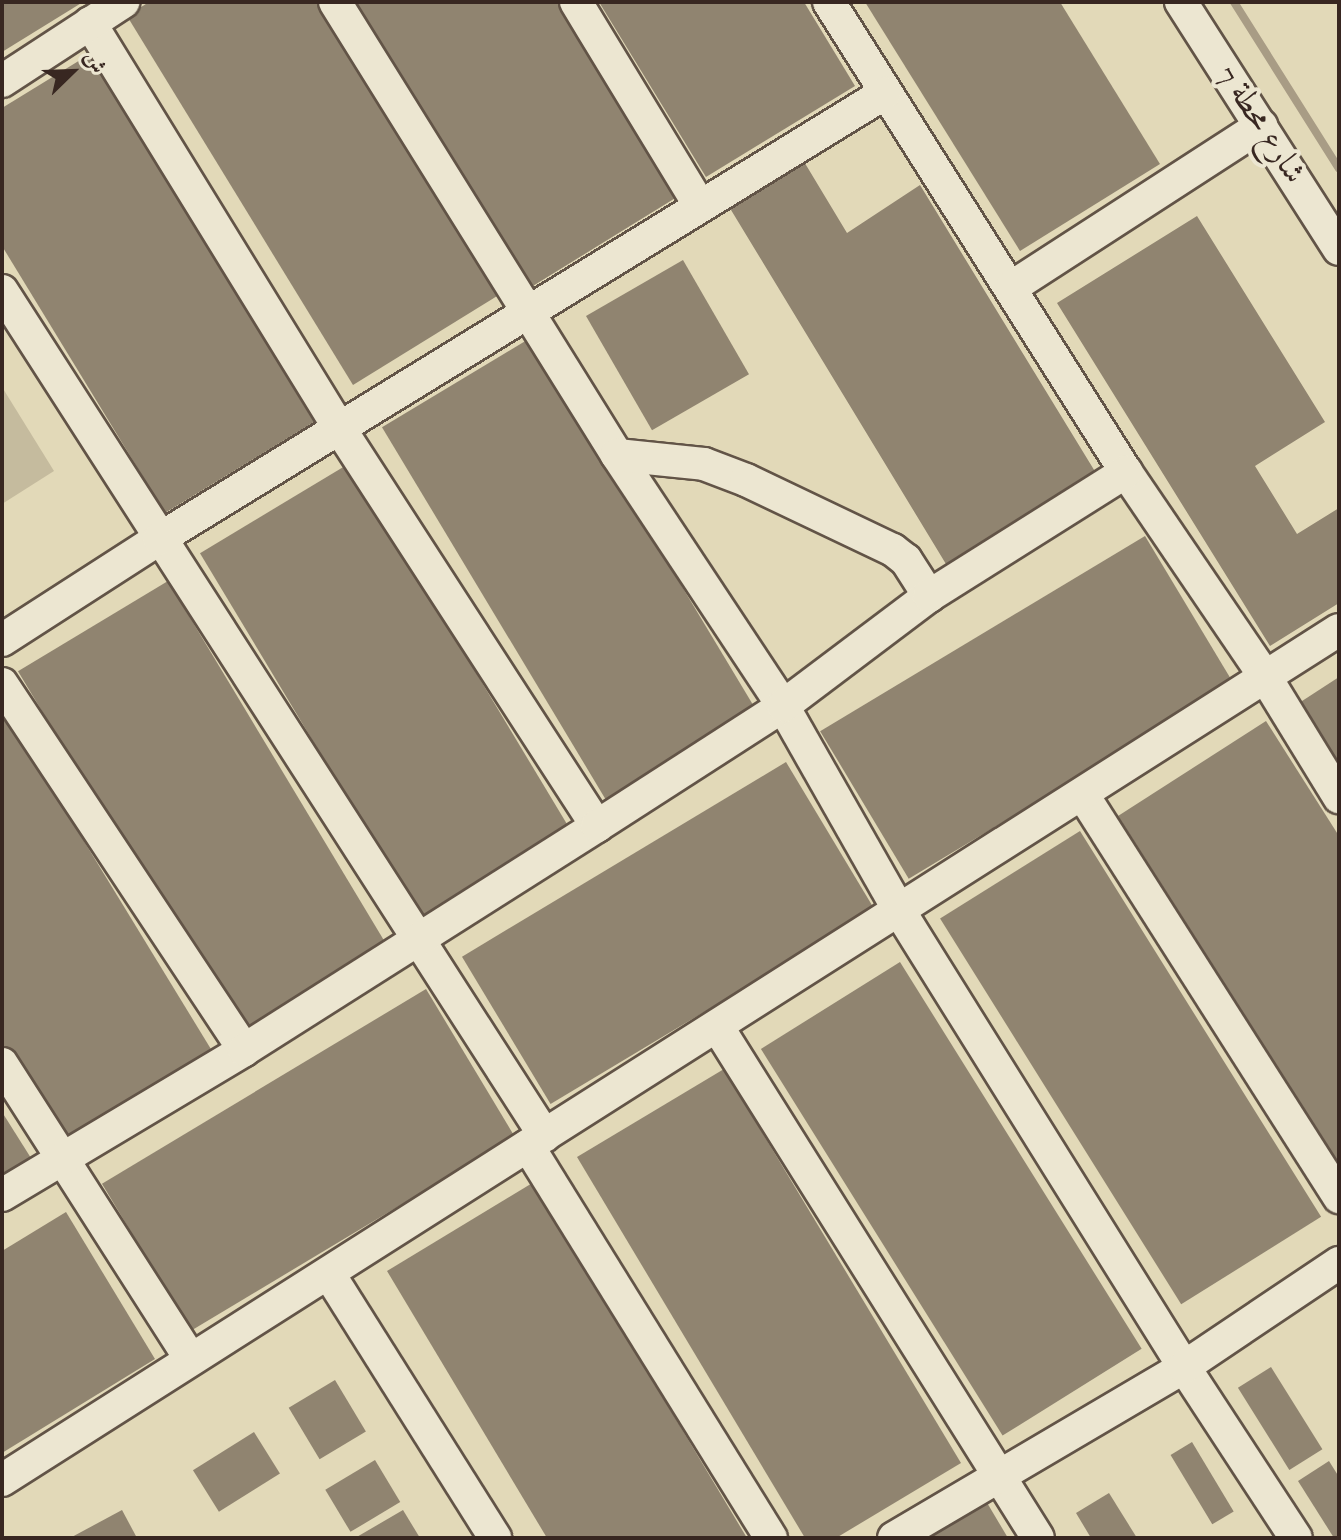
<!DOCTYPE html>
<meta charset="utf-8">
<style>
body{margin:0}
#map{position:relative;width:1341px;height:1540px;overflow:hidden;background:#e2d9b8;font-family:"IM FELL English",Amiri,serif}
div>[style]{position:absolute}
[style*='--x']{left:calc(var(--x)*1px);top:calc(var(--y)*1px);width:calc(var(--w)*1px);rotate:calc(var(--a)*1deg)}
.green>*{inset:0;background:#c5bb9e}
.stream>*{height:8px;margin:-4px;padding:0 4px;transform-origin:4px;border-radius:4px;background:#a89c85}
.building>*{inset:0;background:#908470;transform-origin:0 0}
.roads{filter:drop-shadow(2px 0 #625447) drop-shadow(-2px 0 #625447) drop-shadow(0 2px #625447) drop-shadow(0 -2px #625447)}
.minor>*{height:32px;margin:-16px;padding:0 16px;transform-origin:16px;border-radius:16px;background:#ece6d1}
span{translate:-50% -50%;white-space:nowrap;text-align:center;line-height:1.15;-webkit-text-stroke:8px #ece6d1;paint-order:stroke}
.street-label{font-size:32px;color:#382721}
.frame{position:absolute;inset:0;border:4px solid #382721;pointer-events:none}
.north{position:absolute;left:32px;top:32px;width:80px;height:80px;-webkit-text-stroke:6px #ece6d1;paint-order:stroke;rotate:67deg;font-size:22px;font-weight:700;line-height:32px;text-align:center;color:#382721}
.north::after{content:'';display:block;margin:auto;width:28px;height:36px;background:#382721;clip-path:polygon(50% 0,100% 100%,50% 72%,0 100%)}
</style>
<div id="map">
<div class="green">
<i style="clip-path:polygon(2px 387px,54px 471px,2px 504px)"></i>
</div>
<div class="stream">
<i style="--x:1234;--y:2;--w:197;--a:57.8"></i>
</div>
<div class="building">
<i style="clip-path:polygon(2px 2px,83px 2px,2px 52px)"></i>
<i style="clip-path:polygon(149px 2px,324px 2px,502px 293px,353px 385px,127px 16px)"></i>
<i style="clip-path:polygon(353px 2px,558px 2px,677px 197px,528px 289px)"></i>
<i style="clip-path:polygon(599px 2px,804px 2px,855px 86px,706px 177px)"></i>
<i style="clip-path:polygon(865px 2px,1060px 2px,1160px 164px,1020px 251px)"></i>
<i style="clip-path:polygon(90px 54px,314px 422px,165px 513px,2px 246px,2px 108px)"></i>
<i style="clip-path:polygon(803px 160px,847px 233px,920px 185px,1099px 478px,949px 569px,728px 205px)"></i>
<i style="clip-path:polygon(1197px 216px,1325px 422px,1255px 466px,1297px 534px,1339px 508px,1339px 603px,1270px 646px,1057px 303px)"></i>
<i style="left:683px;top:260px;width:132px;height:112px;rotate:60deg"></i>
<i style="left:532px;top:337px;width:434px;height:175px;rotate:59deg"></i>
<i style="left:350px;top:463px;width:434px;height:175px;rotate:59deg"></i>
<i style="left:1145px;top:536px;width:172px;height:379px;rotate:59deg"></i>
<i style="left:168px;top:581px;width:432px;height:175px;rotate:59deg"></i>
<i style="clip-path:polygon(1339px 677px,1339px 766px,1299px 703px)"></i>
<i style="clip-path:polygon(2px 707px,217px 1059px,68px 1150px,2px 1043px)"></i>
<i style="clip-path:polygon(1266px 721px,1339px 836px,1339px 1164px,1118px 816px)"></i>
<i style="left:786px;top:762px;width:172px;height:378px;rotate:59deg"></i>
<i style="left:1080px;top:831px;width:455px;height:165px;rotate:58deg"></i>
<i style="left:900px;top:962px;width:456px;height:164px;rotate:58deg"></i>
<i style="left:426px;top:989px;width:172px;height:378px;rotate:59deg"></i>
<i style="clip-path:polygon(724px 1069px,961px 1463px,836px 1538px,805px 1538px,577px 1157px)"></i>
<i style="clip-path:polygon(2px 1112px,36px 1166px,2px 1187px)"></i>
<i style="clip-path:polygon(534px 1182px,747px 1538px,547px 1538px,387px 1271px)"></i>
<i style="clip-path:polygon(66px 1212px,155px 1359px,2px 1453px,2px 1251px)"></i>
<i style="left:1271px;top:1367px;width:97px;height:39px;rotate:58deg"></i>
<i style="left:335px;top:1380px;width:60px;height:54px;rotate:59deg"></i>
<i style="left:254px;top:1432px;width:49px;height:72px;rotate:58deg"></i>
<i style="left:1192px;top:1442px;width:81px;height:25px;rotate:59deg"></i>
<i style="left:375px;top:1460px;width:49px;height:58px;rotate:59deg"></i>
<i style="clip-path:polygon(1329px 1461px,1339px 1477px,1339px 1538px,1334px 1538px,1298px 1481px)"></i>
<i style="clip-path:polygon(1109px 1493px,1137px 1538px,1091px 1538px,1076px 1513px)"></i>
<i style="clip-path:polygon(983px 1496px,1008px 1538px,914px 1538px)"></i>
<i style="clip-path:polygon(122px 1510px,137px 1538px,70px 1538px)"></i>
<i style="clip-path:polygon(403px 1510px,420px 1538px,355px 1538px)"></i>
</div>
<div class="roads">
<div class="minor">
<i style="--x:335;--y:2;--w:534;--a:58.1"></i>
<i style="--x:617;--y:455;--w:301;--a:56.5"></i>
<i style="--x:783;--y:706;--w:237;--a:60.4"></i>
<i style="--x:900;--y:912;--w:536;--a:58.03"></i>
<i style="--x:1184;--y:1367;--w:204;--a:56.8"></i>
<i style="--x:576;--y:2;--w:239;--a:58.7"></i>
<i style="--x:829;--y:2;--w:556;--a:57.71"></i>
<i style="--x:1126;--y:472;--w:249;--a:55.8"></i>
<i style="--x:1266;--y:678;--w:140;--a:58.5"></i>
<i style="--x:1181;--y:2;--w:293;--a:57.4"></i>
<i style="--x:90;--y:23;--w:477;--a:58.4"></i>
<i style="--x:340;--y:429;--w:473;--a:57.1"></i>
<i style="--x:2;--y:81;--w:145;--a:-33.1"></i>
<i style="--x:1012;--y:287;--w:297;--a:-32.9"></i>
<i style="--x:2;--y:291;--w:1004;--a:57.28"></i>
<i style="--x:617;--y:455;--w:87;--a:5.9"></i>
<i style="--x:704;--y:464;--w:45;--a:20.9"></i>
<i style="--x:746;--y:480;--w:163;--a:25.5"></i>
<i style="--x:893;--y:550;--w:16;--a:38"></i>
<i style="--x:906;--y:560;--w:43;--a:57.4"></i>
<i style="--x:2;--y:640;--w:187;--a:-32.8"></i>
<i style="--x:159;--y:539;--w:852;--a:-31.56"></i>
<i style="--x:2;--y:684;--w:439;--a:56.5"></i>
<i style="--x:1083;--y:795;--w:477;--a:57.5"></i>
<i style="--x:717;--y:1026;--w:604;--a:57.91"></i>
<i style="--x:2;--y:1064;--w:349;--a:57.4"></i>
<i style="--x:528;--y:1146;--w:461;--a:58.2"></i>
<i style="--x:2;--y:1195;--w:282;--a:-30.9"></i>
<i style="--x:244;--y:1050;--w:418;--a:-32.4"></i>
<i style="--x:597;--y:826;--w:221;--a:-32.8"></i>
<i style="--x:783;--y:706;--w:183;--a:-37"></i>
<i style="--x:929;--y:596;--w:233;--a:-32.2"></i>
<i style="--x:329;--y:1274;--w:312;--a:57.8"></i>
<i style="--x:2;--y:1480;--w:1584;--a:-32.45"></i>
<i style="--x:894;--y:1538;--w:337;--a:-30.5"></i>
<i style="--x:1184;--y:1367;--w:187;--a:-33.9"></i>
</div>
</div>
<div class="street-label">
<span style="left:1260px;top:125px;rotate:57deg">شارع محطة 7</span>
</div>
<div class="frame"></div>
<div class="north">ش</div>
</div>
